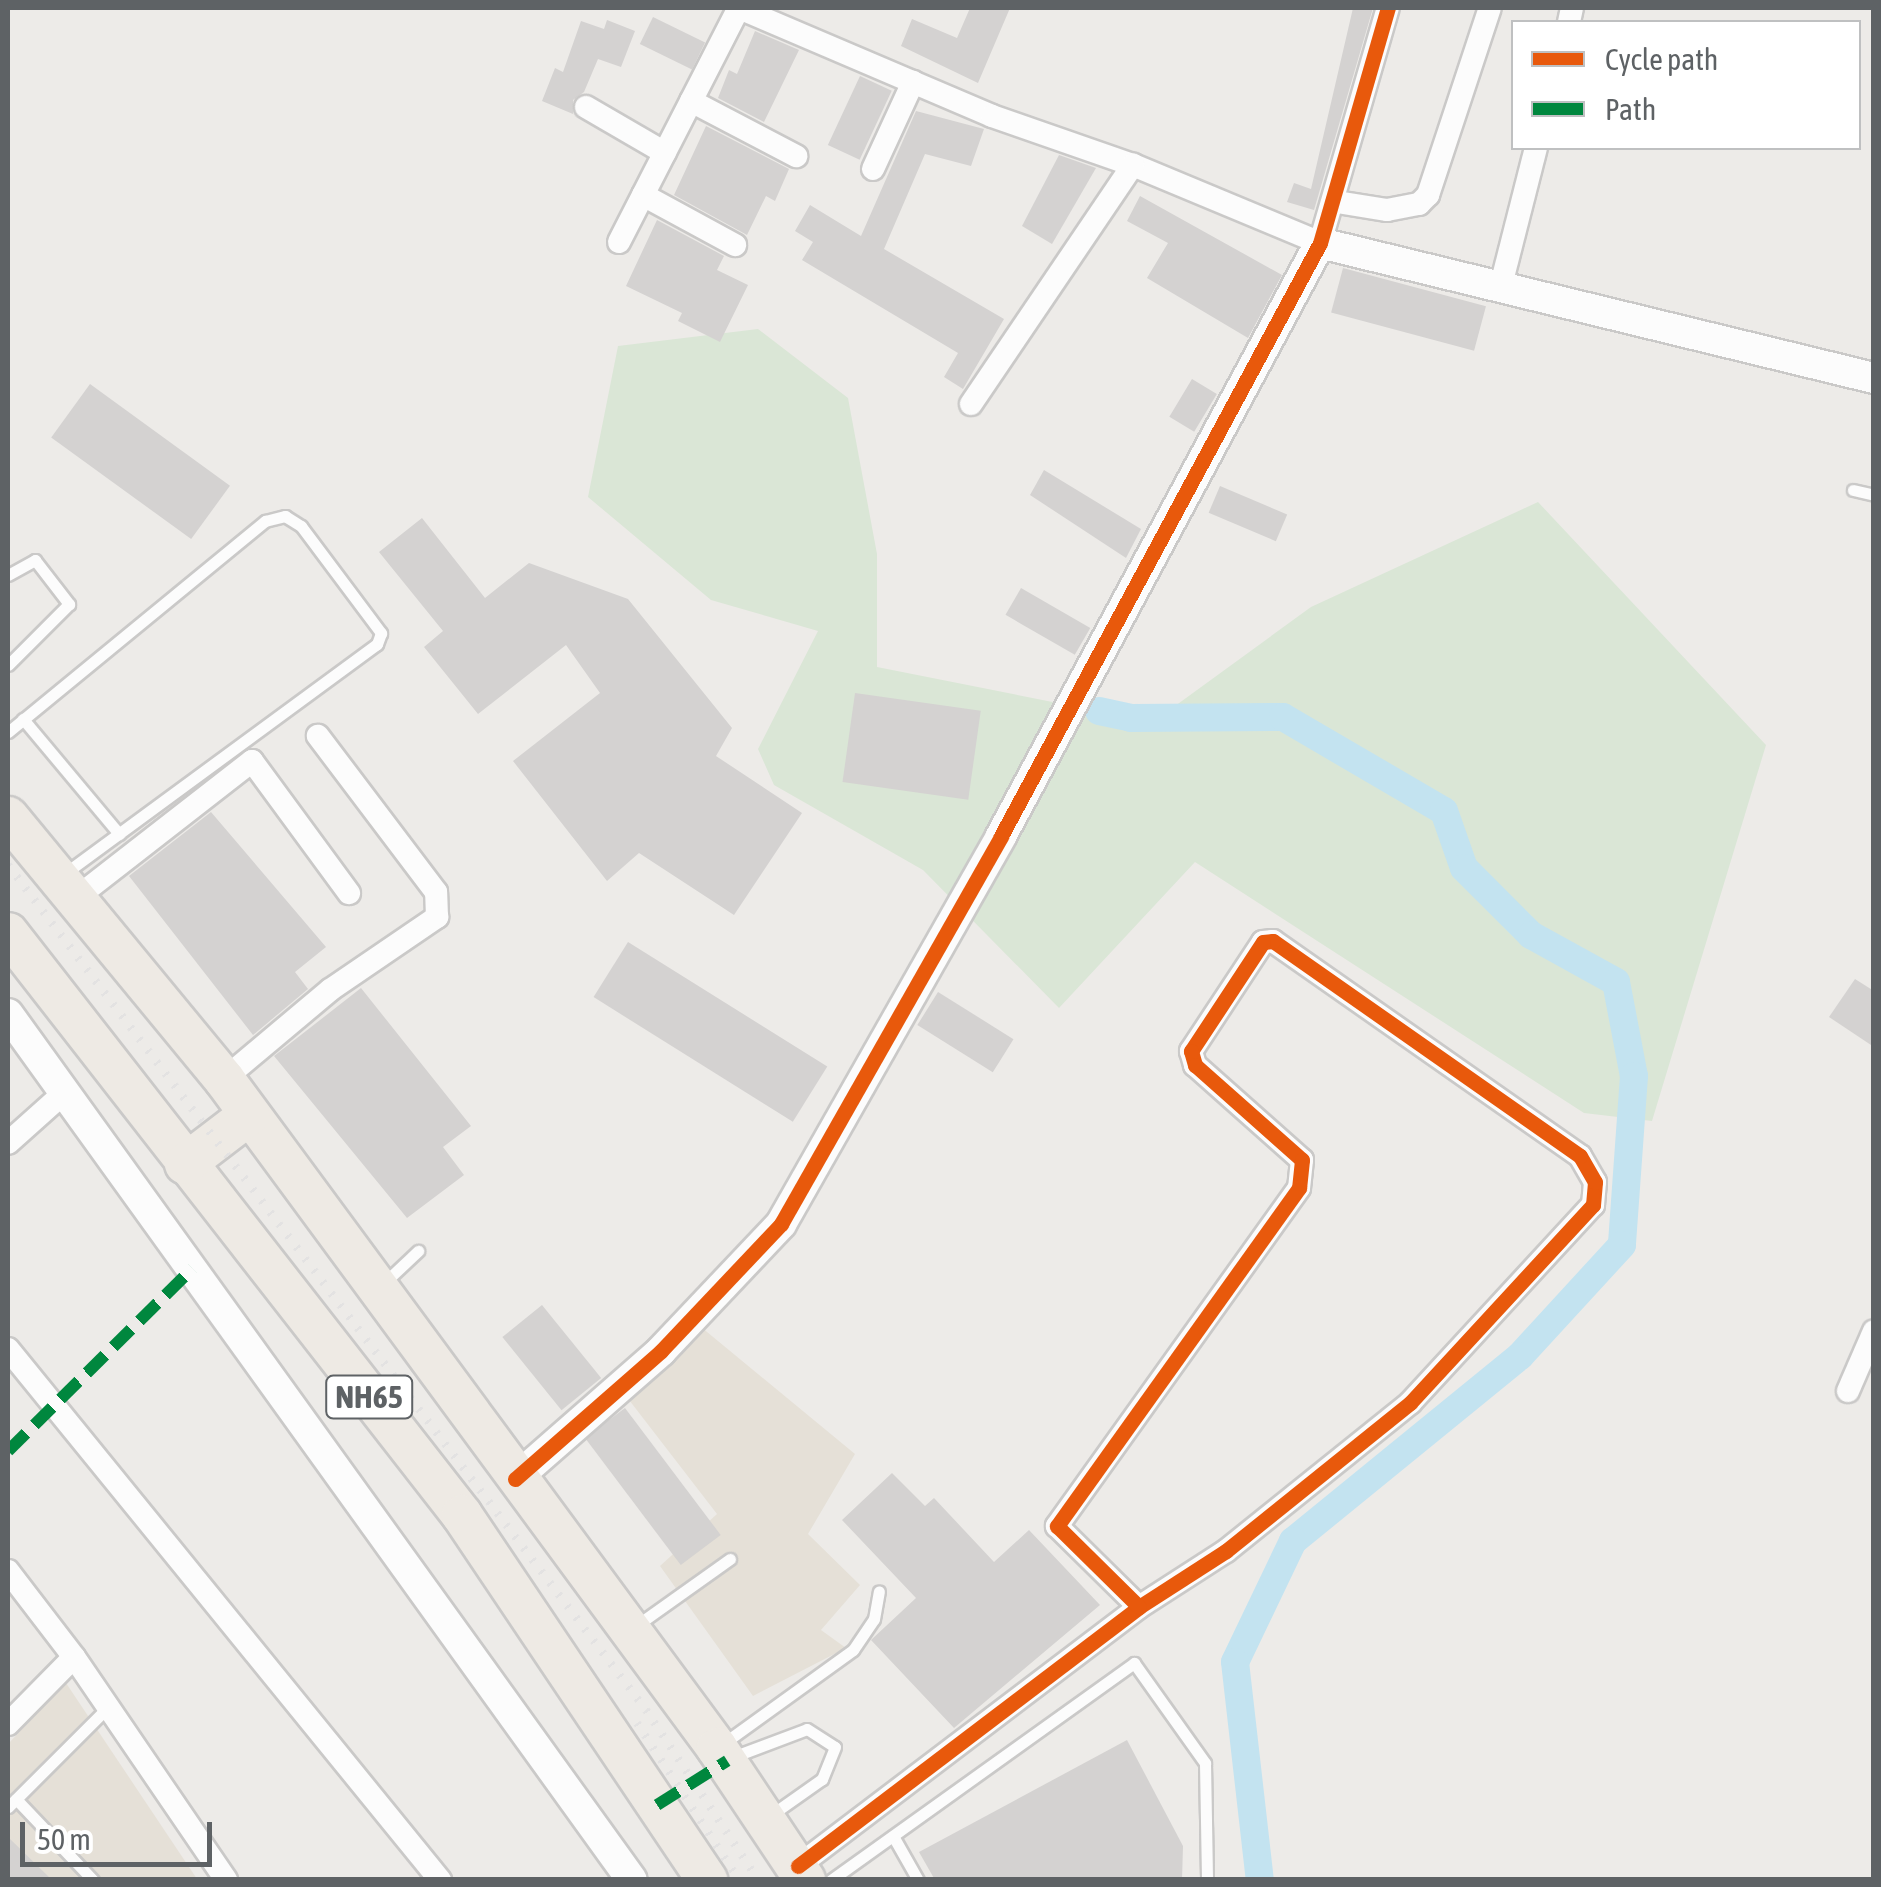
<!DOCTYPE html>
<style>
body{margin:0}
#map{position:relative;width:1881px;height:1887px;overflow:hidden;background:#edebe8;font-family:"Asap Condensed",sans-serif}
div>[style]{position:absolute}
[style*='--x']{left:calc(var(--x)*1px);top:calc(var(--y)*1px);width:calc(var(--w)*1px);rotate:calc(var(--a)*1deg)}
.commercial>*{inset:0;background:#e5e0d7}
.green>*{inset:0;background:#dae6d6}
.canal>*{height:28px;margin:-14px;padding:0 14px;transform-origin:14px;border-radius:14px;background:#c3e3f0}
.building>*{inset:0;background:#d4d2d1;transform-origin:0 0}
.roads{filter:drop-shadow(2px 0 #cac9c8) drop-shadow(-2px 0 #cac9c8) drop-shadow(0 2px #cac9c8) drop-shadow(0 -2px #cac9c8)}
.lane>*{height:11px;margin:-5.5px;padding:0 5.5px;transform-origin:5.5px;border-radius:5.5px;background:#fcfcfc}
.street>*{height:22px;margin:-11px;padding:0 11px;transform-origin:11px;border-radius:11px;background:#fcfcfc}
.secondary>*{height:30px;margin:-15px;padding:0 15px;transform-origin:15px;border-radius:15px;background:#fcfcfc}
.highway>*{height:40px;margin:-20px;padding:0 20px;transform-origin:20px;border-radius:20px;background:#eeeae4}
.rail>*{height:8px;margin-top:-4px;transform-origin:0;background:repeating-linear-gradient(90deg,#e3e2e2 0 2.5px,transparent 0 14.5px)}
.quiet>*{height:12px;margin-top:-6px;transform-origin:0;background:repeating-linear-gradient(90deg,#00873e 0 25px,transparent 0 37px)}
.cycleway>*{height:15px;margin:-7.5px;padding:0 7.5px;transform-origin:7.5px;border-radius:7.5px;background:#e8590c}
span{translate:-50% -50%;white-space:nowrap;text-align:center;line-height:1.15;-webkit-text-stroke:8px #fff;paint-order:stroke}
.shield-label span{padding:2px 8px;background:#fff;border:2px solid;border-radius:8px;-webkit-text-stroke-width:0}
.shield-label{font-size:32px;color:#5e6265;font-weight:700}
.frame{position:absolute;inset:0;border:10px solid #5e6265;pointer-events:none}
.legend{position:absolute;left:1511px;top:20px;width:350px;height:130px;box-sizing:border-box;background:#fff;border:2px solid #bfc0c1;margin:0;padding:12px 18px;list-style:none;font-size:30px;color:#5e6265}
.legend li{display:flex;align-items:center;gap:20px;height:50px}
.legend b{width:50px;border:2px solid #bfc0c1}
.scale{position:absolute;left:20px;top:1822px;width:192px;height:45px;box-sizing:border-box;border:5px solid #5e6265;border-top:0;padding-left:12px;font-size:30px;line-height:35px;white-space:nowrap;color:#5e6265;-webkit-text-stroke:8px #fff;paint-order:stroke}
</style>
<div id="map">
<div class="commercial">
<i style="clip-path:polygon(701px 1327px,855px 1454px,808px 1534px,860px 1585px,821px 1630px,846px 1648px,753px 1696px,660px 1566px,717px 1514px,626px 1396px)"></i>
<i style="clip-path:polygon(66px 1683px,197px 1879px,8px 1879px,8px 1744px)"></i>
</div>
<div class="green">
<i style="clip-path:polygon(758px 329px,848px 398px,877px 554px,877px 667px,1153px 722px,1311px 607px,1538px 502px,1766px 745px,1652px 1121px,1584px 1113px,1195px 862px,1059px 1008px,923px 870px,774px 785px,758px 749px,818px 631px,711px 600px,588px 497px,618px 346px)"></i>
</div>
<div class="canal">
<i style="--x:1099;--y:711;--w:33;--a:12"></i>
<i style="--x:1131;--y:718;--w:152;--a:-0.4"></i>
<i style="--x:1283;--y:717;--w:186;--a:30.3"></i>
<i style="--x:1444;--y:811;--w:60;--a:70.7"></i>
<i style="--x:1464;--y:868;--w:95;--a:45"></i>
<i style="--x:1531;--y:935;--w:97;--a:28.9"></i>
<i style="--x:1616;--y:982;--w:96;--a:79.2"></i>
<i style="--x:1634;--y:1076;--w:169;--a:94.1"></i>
<i style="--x:1622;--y:1245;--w:151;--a:132.6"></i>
<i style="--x:1520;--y:1356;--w:293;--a:140.8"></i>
<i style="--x:1293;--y:1541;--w:134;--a:115.6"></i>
<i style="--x:1235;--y:1662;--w:219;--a:83.5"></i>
</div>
<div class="building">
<i style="clip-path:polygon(970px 8px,1010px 8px,978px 83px,901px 46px,912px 19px,957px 38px)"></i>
<i style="clip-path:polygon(1353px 8px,1373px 8px,1314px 210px,1287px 202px,1294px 183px,1311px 189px)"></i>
<i style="left:653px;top:17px;width:58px;height:30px;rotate:26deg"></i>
<i style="clip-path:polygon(607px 20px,635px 31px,621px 67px,598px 59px,584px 92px,573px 100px,573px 114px,542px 101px,555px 68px,563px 72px,581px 21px,604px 29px)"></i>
<i style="clip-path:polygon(755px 31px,799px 50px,764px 122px,718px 98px,729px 70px,737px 74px)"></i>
<i style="left:860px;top:76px;width:35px;height:76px;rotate:25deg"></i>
<i style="clip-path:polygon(916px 111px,984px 129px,971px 166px,925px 154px,884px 249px,1004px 319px,963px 389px,944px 377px,958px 353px,802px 260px,813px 242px,795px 231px,810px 205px,861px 236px)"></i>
<i style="clip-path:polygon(706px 126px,789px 169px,775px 201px,766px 196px,747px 235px,674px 195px)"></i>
<i style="clip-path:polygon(1059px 155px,1096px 168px,1052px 244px,1022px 226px)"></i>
<i style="clip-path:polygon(1140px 196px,1282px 275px,1248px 338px,1147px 278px,1168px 243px,1127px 221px)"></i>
<i style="clip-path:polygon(657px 220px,724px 256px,717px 270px,748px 285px,720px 342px,678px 321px,682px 313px,626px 286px)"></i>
<i style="left:1343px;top:268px;width:148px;height:46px;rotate:15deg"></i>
<i style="left:1192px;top:379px;width:29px;height:44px;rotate:31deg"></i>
<i style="left:90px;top:384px;width:173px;height:66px;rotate:36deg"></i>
<i style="clip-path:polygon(1044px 470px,1141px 529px,1126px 558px,1030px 495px)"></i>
<i style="left:1220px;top:486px;width:73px;height:29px;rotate:23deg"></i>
<i style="clip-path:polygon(422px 518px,485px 598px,529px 563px,628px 599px,732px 728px,716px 756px,802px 813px,734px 915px,639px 853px,607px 881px,513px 761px,600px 693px,566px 645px,478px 714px,424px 647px,443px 631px,379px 552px)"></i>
<i style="left:1021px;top:588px;width:80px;height:31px;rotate:30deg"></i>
<i style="left:855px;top:693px;width:127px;height:90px;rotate:8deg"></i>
<i style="clip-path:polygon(211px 812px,326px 947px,295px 972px,308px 989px,253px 1035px,129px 876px)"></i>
<i style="left:628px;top:942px;width:235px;height:65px;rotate:32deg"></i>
<i style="clip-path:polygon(1855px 979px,1874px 991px,1874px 1047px,1829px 1017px)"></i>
<i style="clip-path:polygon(361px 988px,471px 1126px,443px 1147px,464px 1175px,407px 1218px,274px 1056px)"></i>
<i style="left:938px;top:992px;width:89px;height:39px;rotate:32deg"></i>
<i style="left:542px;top:1305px;width:94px;height:51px;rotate:51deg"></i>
<i style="left:625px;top:1408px;width:159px;height:50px;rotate:53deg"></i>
<i style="clip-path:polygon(892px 1473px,925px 1506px,934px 1498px,994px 1562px,1029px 1530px,1100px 1605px,954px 1728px,871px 1640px,916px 1598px,842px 1520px)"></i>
<i style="clip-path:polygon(1127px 1740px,1183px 1846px,1182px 1880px,935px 1880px,919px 1852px)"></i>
<i style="clip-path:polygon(8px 1837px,52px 1880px,8px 1880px)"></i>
</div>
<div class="roads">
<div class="lane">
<i style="--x:1853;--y:490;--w:22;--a:13"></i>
<i style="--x:8;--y:575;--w:31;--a:-29"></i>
<i style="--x:35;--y:560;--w:56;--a:52.3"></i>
<i style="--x:69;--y:604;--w:86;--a:135"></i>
<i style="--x:23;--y:719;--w:150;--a:50.1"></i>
<i style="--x:8;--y:732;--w:333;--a:-39.4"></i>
<i style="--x:265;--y:521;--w:21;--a:-14"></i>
<i style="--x:285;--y:516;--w:19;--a:32"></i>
<i style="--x:301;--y:526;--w:134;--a:53.2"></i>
<i style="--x:381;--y:633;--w:12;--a:110"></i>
<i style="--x:377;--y:644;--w:391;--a:143.7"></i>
<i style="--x:384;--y:1283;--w:47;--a:-43.3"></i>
<i style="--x:637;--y:1625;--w:114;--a:-35.4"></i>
<i style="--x:724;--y:1743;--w:159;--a:-35.8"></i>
<i style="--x:853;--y:1650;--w:37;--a:-56"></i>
<i style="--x:874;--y:1619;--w:28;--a:-80"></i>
<i style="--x:730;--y:1758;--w:82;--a:-20.6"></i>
<i style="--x:807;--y:1729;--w:33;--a:33"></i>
<i style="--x:835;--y:1747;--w:35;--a:112"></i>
<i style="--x:822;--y:1779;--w:62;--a:144.8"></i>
<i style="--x:16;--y:1799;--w:112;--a:46.5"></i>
<i style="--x:8;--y:1807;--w:141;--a:-45"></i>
<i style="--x:893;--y:1836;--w:51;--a:60.4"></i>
<i style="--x:831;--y:1880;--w:373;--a:-35.6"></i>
<i style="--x:1134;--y:1663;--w:123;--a:54.6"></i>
<i style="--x:1205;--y:1763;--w:117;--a:89"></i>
</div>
<div class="street">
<i style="--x:739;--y:8;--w:275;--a:23.1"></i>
<i style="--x:992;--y:116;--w:149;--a:19.2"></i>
<i style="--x:1133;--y:165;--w:203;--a:22.6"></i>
<i style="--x:1320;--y:243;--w:245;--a:-73.9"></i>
<i style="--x:1569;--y:22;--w:14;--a:-78"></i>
<i style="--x:691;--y:101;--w:119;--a:27.6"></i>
<i style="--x:586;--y:107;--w:91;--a:30.2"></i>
<i style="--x:873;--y:169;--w:96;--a:-65.3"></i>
<i style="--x:643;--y:195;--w:105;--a:28.5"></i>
<i style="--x:1337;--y:202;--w:51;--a:9.1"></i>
<i style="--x:1387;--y:210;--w:33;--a:-11"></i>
<i style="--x:1419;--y:204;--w:13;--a:-45"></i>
<i style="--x:1428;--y:195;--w:197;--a:-71.7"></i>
<i style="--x:619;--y:242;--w:263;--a:-62.9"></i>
<i style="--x:1501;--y:285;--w:141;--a:-75.7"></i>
<i style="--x:971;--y:404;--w:289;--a:-55.9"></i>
<i style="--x:76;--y:898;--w:223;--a:-37.9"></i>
<i style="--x:252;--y:761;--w:164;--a:53.7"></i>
<i style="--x:224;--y:1079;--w:138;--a:-40"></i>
<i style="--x:330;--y:990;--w:130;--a:-34.3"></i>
<i style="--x:437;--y:917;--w:25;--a:-92"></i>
<i style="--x:436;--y:892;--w:196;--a:-127.1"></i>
<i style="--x:8;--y:1143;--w:75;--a:-41.8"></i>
<i style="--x:8;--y:1349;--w:685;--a:50.87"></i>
<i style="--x:1848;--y:1391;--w:65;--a:-66.6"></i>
<i style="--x:8;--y:1571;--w:108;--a:52.5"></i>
<i style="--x:74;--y:1657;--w:94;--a:134.6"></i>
<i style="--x:74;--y:1657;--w:270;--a:55.7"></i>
<i style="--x:798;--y:1866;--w:428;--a:-37.2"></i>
<i style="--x:1139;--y:1607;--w:103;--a:-32.8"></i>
<i style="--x:1226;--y:1551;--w:236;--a:-38.8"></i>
<i style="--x:1410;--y:1403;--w:270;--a:-47.3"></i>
<i style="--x:1593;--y:1205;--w:23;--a:-85"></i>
<i style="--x:1595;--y:1182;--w:30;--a:-120"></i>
<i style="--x:1580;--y:1156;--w:375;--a:-145"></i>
<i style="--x:1273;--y:941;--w:10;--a:174"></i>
<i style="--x:1263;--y:942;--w:131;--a:123.4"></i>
<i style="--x:1191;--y:1051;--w:15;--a:74"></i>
<i style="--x:1195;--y:1065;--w:143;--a:41.6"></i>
<i style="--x:1302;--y:1160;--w:28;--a:96"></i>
<i style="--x:1299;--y:1188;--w:416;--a:125.6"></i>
<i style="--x:1057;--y:1526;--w:115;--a:44.6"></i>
</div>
<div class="secondary">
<i style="--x:8;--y:1014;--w:1067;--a:54.23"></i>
<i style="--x:515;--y:1479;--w:194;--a:-41.2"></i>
<i style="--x:661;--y:1351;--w:175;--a:-46.6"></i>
<i style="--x:781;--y:1224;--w:446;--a:-60.4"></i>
<i style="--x:1001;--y:836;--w:673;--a:-61.72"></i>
<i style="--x:1320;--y:243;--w:570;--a:13.7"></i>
</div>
<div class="highway">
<i style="--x:8;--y:817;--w:340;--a:50.5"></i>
<i style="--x:224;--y:1079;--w:831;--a:53.61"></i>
<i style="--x:717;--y:1748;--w:159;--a:56.3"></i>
<i style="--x:8;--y:933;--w:738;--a:52.04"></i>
<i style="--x:462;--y:1515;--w:440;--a:56.1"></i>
<i style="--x:185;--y:1164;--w:81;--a:-37.4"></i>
</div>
</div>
<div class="rail">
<i style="--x:8;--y:865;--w:1059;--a:52.95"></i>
<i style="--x:646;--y:1710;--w:204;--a:56.6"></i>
<i style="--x:637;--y:1723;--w:187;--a:57"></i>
</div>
<div class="quiet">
<i style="--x:8;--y:1451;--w:259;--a:-44.7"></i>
<i style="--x:657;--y:1805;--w:83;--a:-32.2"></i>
</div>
<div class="cycleway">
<i style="--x:515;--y:1479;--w:194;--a:-41.2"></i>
<i style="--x:661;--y:1351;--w:175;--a:-46.6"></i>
<i style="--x:781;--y:1224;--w:446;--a:-60.4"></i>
<i style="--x:1001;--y:836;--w:673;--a:-61.72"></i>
<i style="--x:1320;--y:243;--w:245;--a:-73.9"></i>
<i style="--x:798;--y:1866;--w:428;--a:-37.2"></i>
<i style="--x:1139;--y:1607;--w:103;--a:-32.8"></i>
<i style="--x:1226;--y:1551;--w:236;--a:-38.8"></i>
<i style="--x:1410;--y:1403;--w:270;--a:-47.3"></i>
<i style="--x:1593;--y:1205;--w:23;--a:-85"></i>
<i style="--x:1595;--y:1182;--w:30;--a:-120"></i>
<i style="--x:1580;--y:1156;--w:375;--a:-145"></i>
<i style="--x:1273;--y:941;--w:10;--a:174"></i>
<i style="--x:1263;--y:942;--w:131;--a:123.4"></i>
<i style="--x:1191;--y:1051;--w:15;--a:74"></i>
<i style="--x:1195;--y:1065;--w:143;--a:41.6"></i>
<i style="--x:1302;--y:1160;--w:28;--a:96"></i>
<i style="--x:1299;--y:1188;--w:416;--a:125.6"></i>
<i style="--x:1057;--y:1526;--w:115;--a:44.6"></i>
</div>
<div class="shield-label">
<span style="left:369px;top:1397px">NH65</span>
</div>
<div class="frame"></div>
<ul class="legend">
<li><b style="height:12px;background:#e8590c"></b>Cycle path</li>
<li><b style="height:12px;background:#00873e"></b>Path</li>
</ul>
<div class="scale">50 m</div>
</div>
